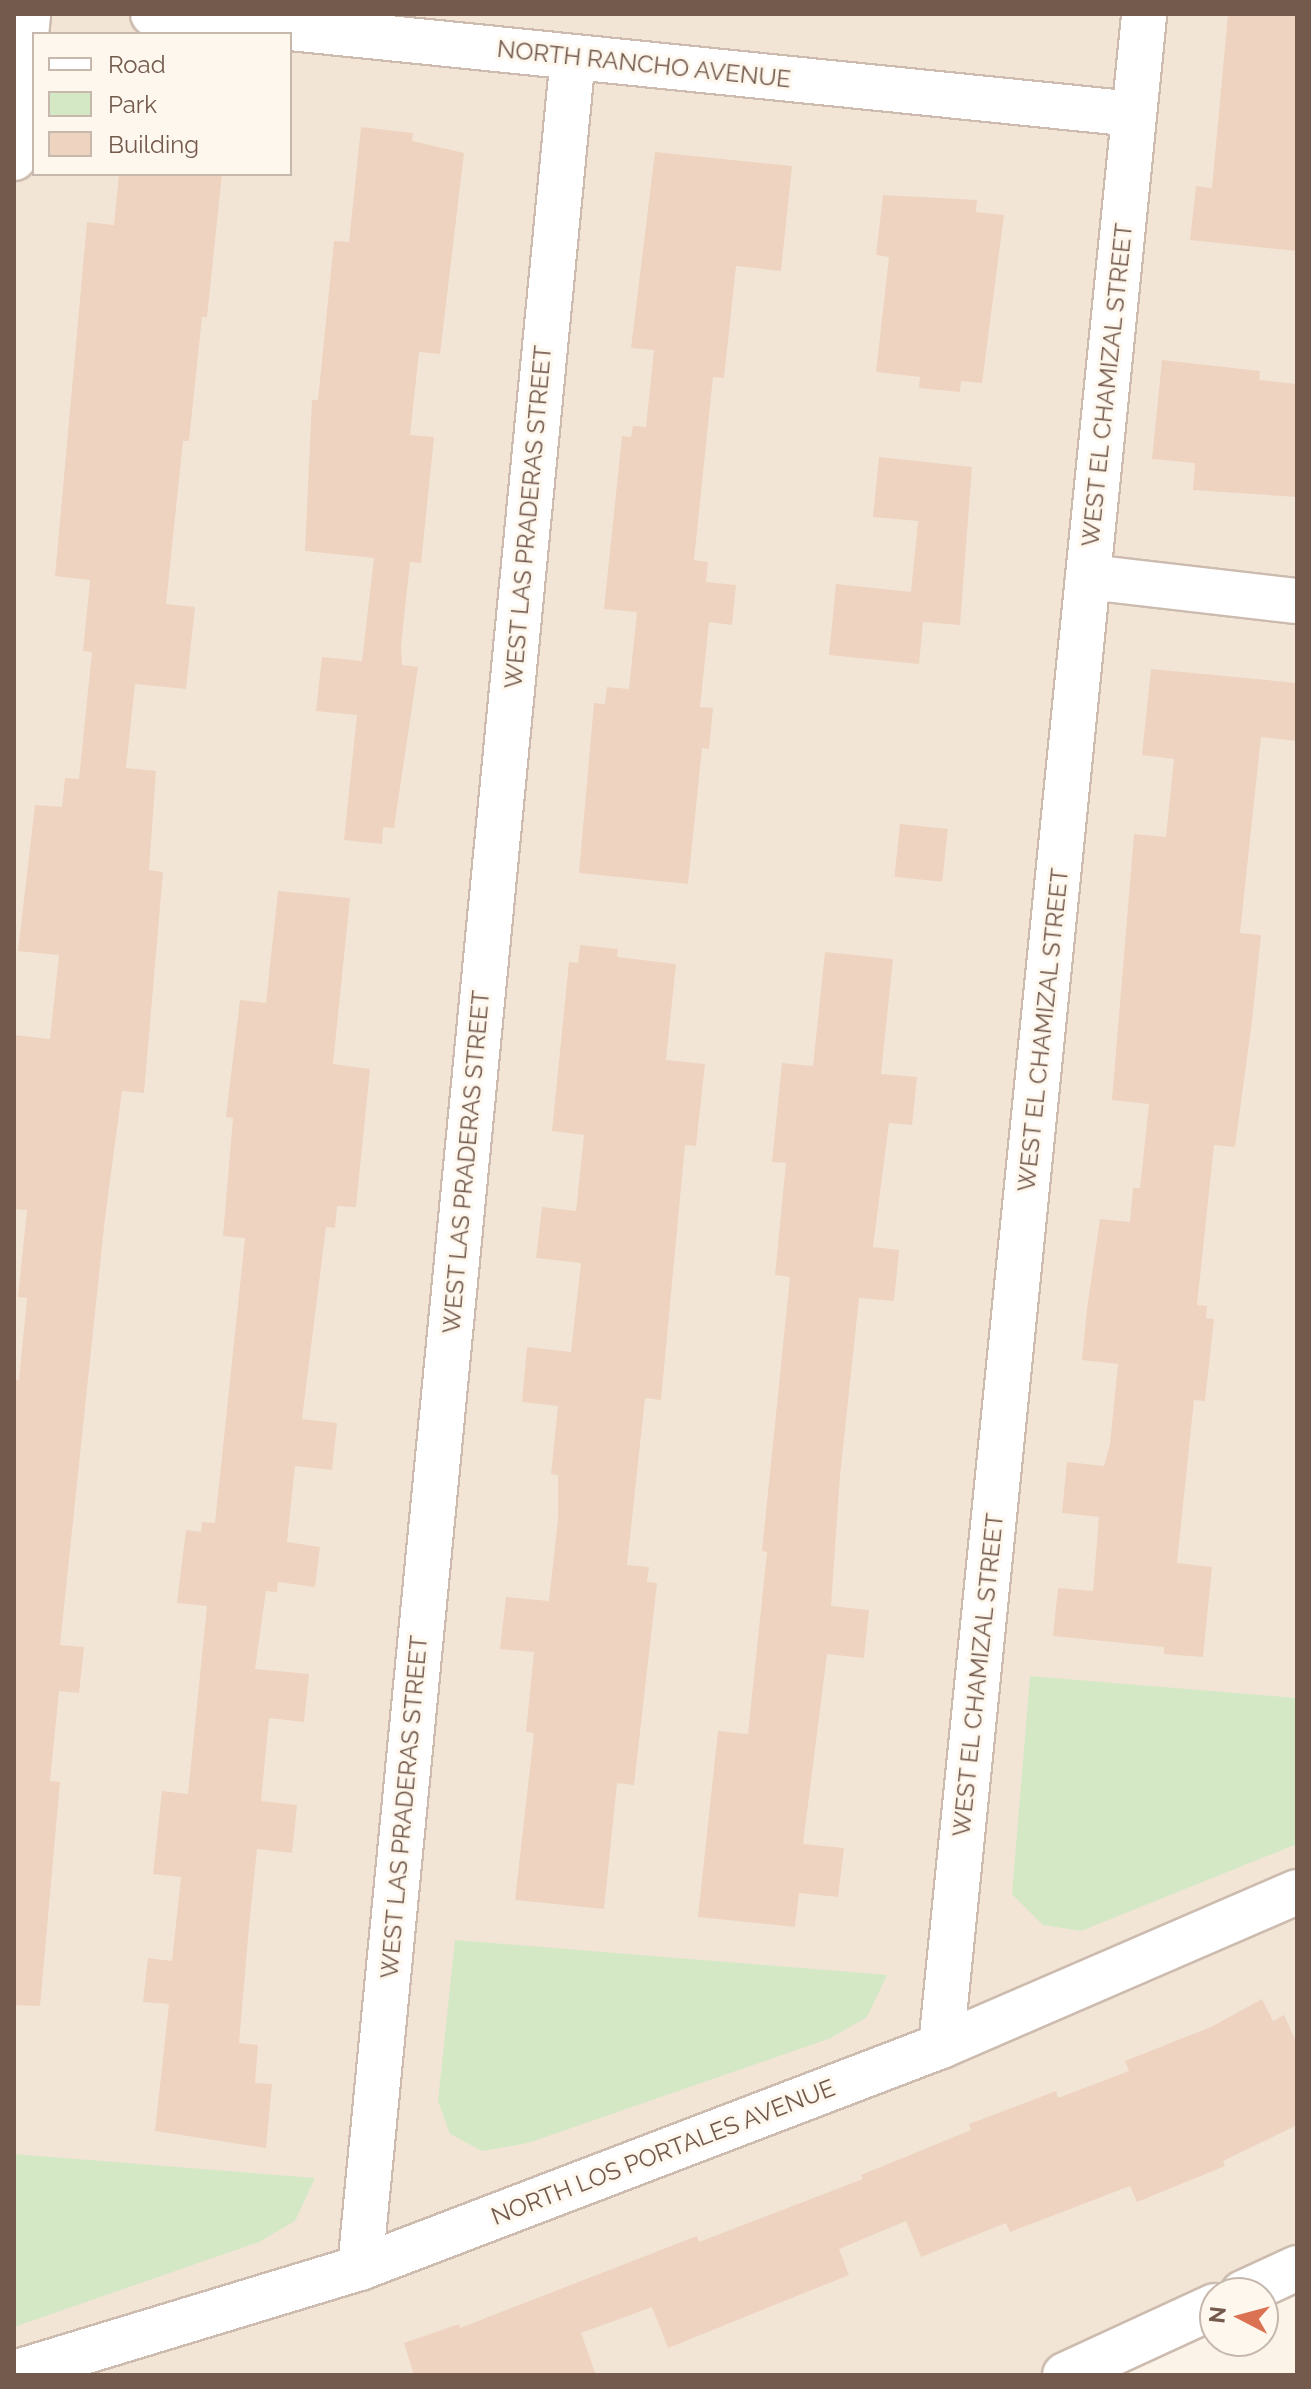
<!DOCTYPE html>
<style>
body{margin:0}
#map{position:relative;width:1311px;height:2389px;overflow:hidden;background:#fbf3e7;font-family:Raleway,sans-serif}
div>[style]{position:absolute}
[style*='--x']{left:calc(var(--x)*1px);top:calc(var(--y)*1px);width:calc(var(--w)*1px);rotate:calc(var(--a)*1deg)}
.residential>*{inset:0;background:#f2e5d6}
.green>*{inset:0;background:#d4e8c6}
.building>*{inset:0;background:#eed3c0;transform-origin:0 0}
.roads{filter:drop-shadow(2px 0 #ccbbae) drop-shadow(-2px 0 #ccbbae) drop-shadow(0 2px #ccbbae) drop-shadow(0 -2px #ccbbae)}
.minor>*{height:44px;margin:-22px;padding:0 22px;transform-origin:22px;border-radius:22px;background:#fff}
span{translate:-50% -50%;white-space:nowrap;text-align:center;line-height:1.15;-webkit-text-stroke:6px #fef7ed;paint-order:stroke}
.street-label{font-size:24px;color:#735a4d}
.frame{position:absolute;inset:0;border:16px solid #735a4d;pointer-events:none}
.legend{position:absolute;left:32px;top:32px;width:260px;height:144px;box-sizing:border-box;background:#fef7ed;border:2px solid #c6b8ad;margin:0;padding:10px 14px;list-style:none;font-size:24px;color:#735a4d}
.legend li{display:flex;align-items:center;gap:16px;height:40px}
.legend b{width:40px;border:2px solid #c6b8ad}
.north{position:absolute;left:1199px;top:2277px;width:80px;height:80px;box-sizing:border-box;background:#fef7ed;border:2px solid #c6b8ad;border-radius:50%;rotate:276deg;font-size:22px;font-weight:700;line-height:32px;text-align:center;color:#735a4d}
.north::after{content:'';display:block;margin:auto;width:28px;height:36px;background:#dc7254;clip-path:polygon(50% 0,100% 100%,50% 72%,0 100%)}
</style>
<div id="map">
<div class="residential">
<i style="clip-path:polygon(evenodd,14px 14px,1297px 14px,1297px 2268px,1065px 2375px,14px 2375px,14px 14px,34px 34px,290px 34px,290px 174px,34px 174px,34px 34px)"></i>
</div>
<div class="green">
<i style="clip-path:polygon(1030px 1676px,1297px 1698px,1297px 1844px,1081px 1931px,1043px 1925px,1012px 1894px)"></i>
<i style="clip-path:polygon(455px 1940px,887px 1975px,867px 2017px,831px 2038px,528px 2143px,482px 2151px,450px 2134px,438px 2101px)"></i>
<i style="clip-path:polygon(14px 2154px,315px 2178px,295px 2221px,259px 2242px,14px 2327px)"></i>
</div>
<div class="building">
<i style="clip-path:polygon(1228px 14px,1297px 14px,1297px 251px,1190px 240px,1196px 186px,1212px 188px)"></i>
<i style="clip-path:polygon(361px 127px,413px 133px,412px 141px,464px 153px,440px 354px,419px 352px,410px 435px,434px 437px,421px 563px,410px 562px,401px 646px,402px 665px,418px 667px,394px 828px,383px 827px,382px 844px,344px 840px,357px 715px,316px 711px,322px 657px,362px 661px,374px 558px,305px 551px,312px 400px,318px 400px,334px 241px,349px 242px)"></i>
<i style="clip-path:polygon(655px 152px,792px 166px,781px 271px,736px 266px,724px 378px,713px 377px,694px 560px,708px 562px,706px 582px,736px 585px,732px 625px,709px 622px,700px 707px,713px 708px,709px 749px,702px 748px,688px 884px,579px 873px,594px 703px,605px 704px,607px 687px,629px 689px,637px 612px,604px 609px,622px 436px,631px 437px,633px 426px,646px 427px,654px 350px,631px 348px)"></i>
<i style="clip-path:polygon(119px 174px,222px 174px,207px 317px,202px 317px,189px 441px,183px 441px,166px 604px,195px 607px,186px 689px,135px 684px,126px 768px,156px 771px,149px 870px,163px 872px,144px 1093px,122px 1091px,105px 1218px,60px 1645px,84px 1647px,79px 1693px,59px 1691px,50px 1781px,60px 1782px,40px 2006px,14px 2005px,14px 1380px,19px 1380px,27px 1298px,18px 1297px,27px 1210px,14px 1209px,14px 1035px,50px 1039px,59px 955px,18px 951px,35px 805px,62px 807px,65px 778px,79px 779px,92px 652px,83px 651px,90px 580px,55px 576px,87px 222px,114px 225px)"></i>
<i style="clip-path:polygon(883px 195px,977px 200px,976px 212px,1004px 215px,982px 383px,961px 381px,960px 392px,919px 388px,920px 377px,876px 372px,889px 257px,876px 255px)"></i>
<i style="clip-path:polygon(1162px 360px,1260px 371px,1259px 380px,1297px 384px,1297px 497px,1193px 490px,1195px 463px,1152px 459px)"></i>
<i style="clip-path:polygon(879px 457px,972px 467px,960px 625px,923px 622px,919px 664px,829px 655px,836px 584px,911px 592px,918px 521px,873px 517px)"></i>
<i style="clip-path:polygon(1151px 669px,1297px 683px,1297px 741px,1261px 737px,1240px 933px,1261px 935px,1252px 1021px,1235px 1147px,1214px 1145px,1197px 1305px,1207px 1306px,1206px 1318px,1214px 1319px,1205px 1401px,1194px 1400px,1177px 1563px,1212px 1567px,1203px 1657px,1164px 1654px,1164px 1647px,1053px 1636px,1058px 1588px,1093px 1591px,1099px 1517px,1062px 1513px,1067px 1462px,1104px 1466px,1110px 1444px,1118px 1364px,1082px 1360px,1087px 1309px,1100px 1219px,1130px 1222px,1133px 1188px,1140px 1188px,1149px 1104px,1112px 1100px,1134px 834px,1166px 837px,1174px 759px,1142px 755px)"></i>
<i style="left:900px;top:824px;width:48px;height:53px;rotate:6deg"></i>
<i style="clip-path:polygon(278px 891px,350px 898px,333px 1064px,370px 1069px,356px 1207px,337px 1206px,335px 1228px,326px 1227px,302px 1419px,337px 1423px,332px 1470px,295px 1466px,287px 1542px,320px 1547px,315px 1587px,278px 1582px,277px 1592px,266px 1591px,255px 1669px,309px 1674px,304px 1722px,269px 1718px,261px 1801px,297px 1805px,292px 1853px,257px 1849px,249px 1927px,239px 2043px,258px 2045px,255px 2083px,272px 2084px,266px 2148px,155px 2131px,169px 2004px,143px 2002px,148px 1958px,172px 1961px,181px 1877px,153px 1874px,162px 1791px,188px 1794px,207px 1606px,177px 1603px,186px 1530px,201px 1532px,202px 1522px,215px 1523px,245px 1238px,223px 1236px,233px 1118px,226px 1117px,240px 1000px,266px 1003px)"></i>
<i style="clip-path:polygon(580px 945px,618px 949px,617px 957px,676px 964px,666px 1060px,705px 1064px,696px 1146px,685px 1145px,661px 1400px,645px 1398px,627px 1565px,649px 1567px,647px 1582px,657px 1583px,634px 1785px,617px 1783px,604px 1909px,515px 1900px,534px 1733px,526px 1732px,534px 1652px,500px 1649px,506px 1597px,549px 1601px,558px 1519px,558px 1475px,551px 1474px,558px 1406px,522px 1402px,527px 1347px,571px 1352px,581px 1263px,536px 1258px,542px 1207px,576px 1211px,584px 1135px,552px 1131px,569px 962px,578px 963px)"></i>
<i style="clip-path:polygon(825px 952px,893px 959px,881px 1074px,917px 1077px,912px 1125px,889px 1123px,873px 1247px,899px 1250px,894px 1301px,859px 1298px,840px 1476px,831px 1606px,869px 1610px,864px 1658px,827px 1654px,803px 1844px,844px 1848px,838px 1897px,799px 1893px,795px 1927px,698px 1917px,718px 1731px,748px 1734px,767px 1552px,762px 1551px,790px 1277px,775px 1275px,786px 1163px,772px 1162px,782px 1063px,813px 1066px)"></i>
<i style="clip-path:polygon(1262px 1999px,1273px 2021px,1284px 2015px,1297px 2044px,1297px 2125px,1223px 2161px,1225px 2166px,1137px 2202px,1130px 2186px,1010px 2232px,1006px 2223px,921px 2257px,906px 2221px,839px 2249px,849px 2275px,668px 2348px,652px 2307px,581px 2333px,596px 2375px,414px 2375px,404px 2343px,459px 2324px,460px 2328px,697px 2236px,699px 2242px,863px 2179px,861px 2175px,971px 2130px,969px 2124px,1056px 2091px,1058px 2098px,1129px 2071px,1125px 2061px,1211px 2027px)"></i>
</div>
<div class="roads">
<div class="minor">
<i style="--x:153;--y:14;--w:986;--a:5.82"></i>
<i style="--x:14;--y:158;--w:145;--a:-84.4"></i>
<i style="--x:1088;--y:577;--w:210;--a:6.6"></i>
<i style="--x:941;--y:2046;--w:2042;--a:-84.29"></i>
<i style="--x:360;--y:2268;--w:2221;--a:-84.5"></i>
<i style="--x:1243;--y:2293;--w:60;--a:-24.8"></i>
<i style="--x:14;--y:2373;--w:362;--a:-16.9"></i>
<i style="--x:360;--y:2268;--w:622;--a:-20.91"></i>
<i style="--x:941;--y:2046;--w:388;--a:-23.4"></i>
<i style="--x:1065;--y:2375;--w:165;--a:-24.7"></i>
</div>
</div>
<div class="street-label">
<span style="left:644px;top:64px;rotate:6deg">NORTH RANCHO AVENUE</span>
<span style="left:1107px;top:385px;rotate:-84deg">WEST EL CHAMIZAL STREET</span>
<span style="left:528px;top:517px;rotate:-85deg">WEST LAS PRADERAS STREET</span>
<span style="left:1043px;top:1030px;rotate:-84deg">WEST EL CHAMIZAL STREET</span>
<span style="left:466px;top:1162px;rotate:-85deg">WEST LAS PRADERAS STREET</span>
<span style="left:978px;top:1675px;rotate:-84deg">WEST EL CHAMIZAL STREET</span>
<span style="left:404px;top:1807px;rotate:-85deg">WEST LAS PRADERAS STREET</span>
<span style="left:663px;top:2152px;rotate:-21deg">NORTH LOS PORTALES AVENUE</span>
</div>
<div class="frame"></div>
<ul class="legend">
<li><b style="height:10px;background:#fff"></b>Road</li>
<li><b style="height:22px;background:#d4e8c6"></b>Park</li>
<li><b style="height:22px;background:#eed3c0"></b>Building</li>
</ul>
<div class="north">N</div>
</div>
